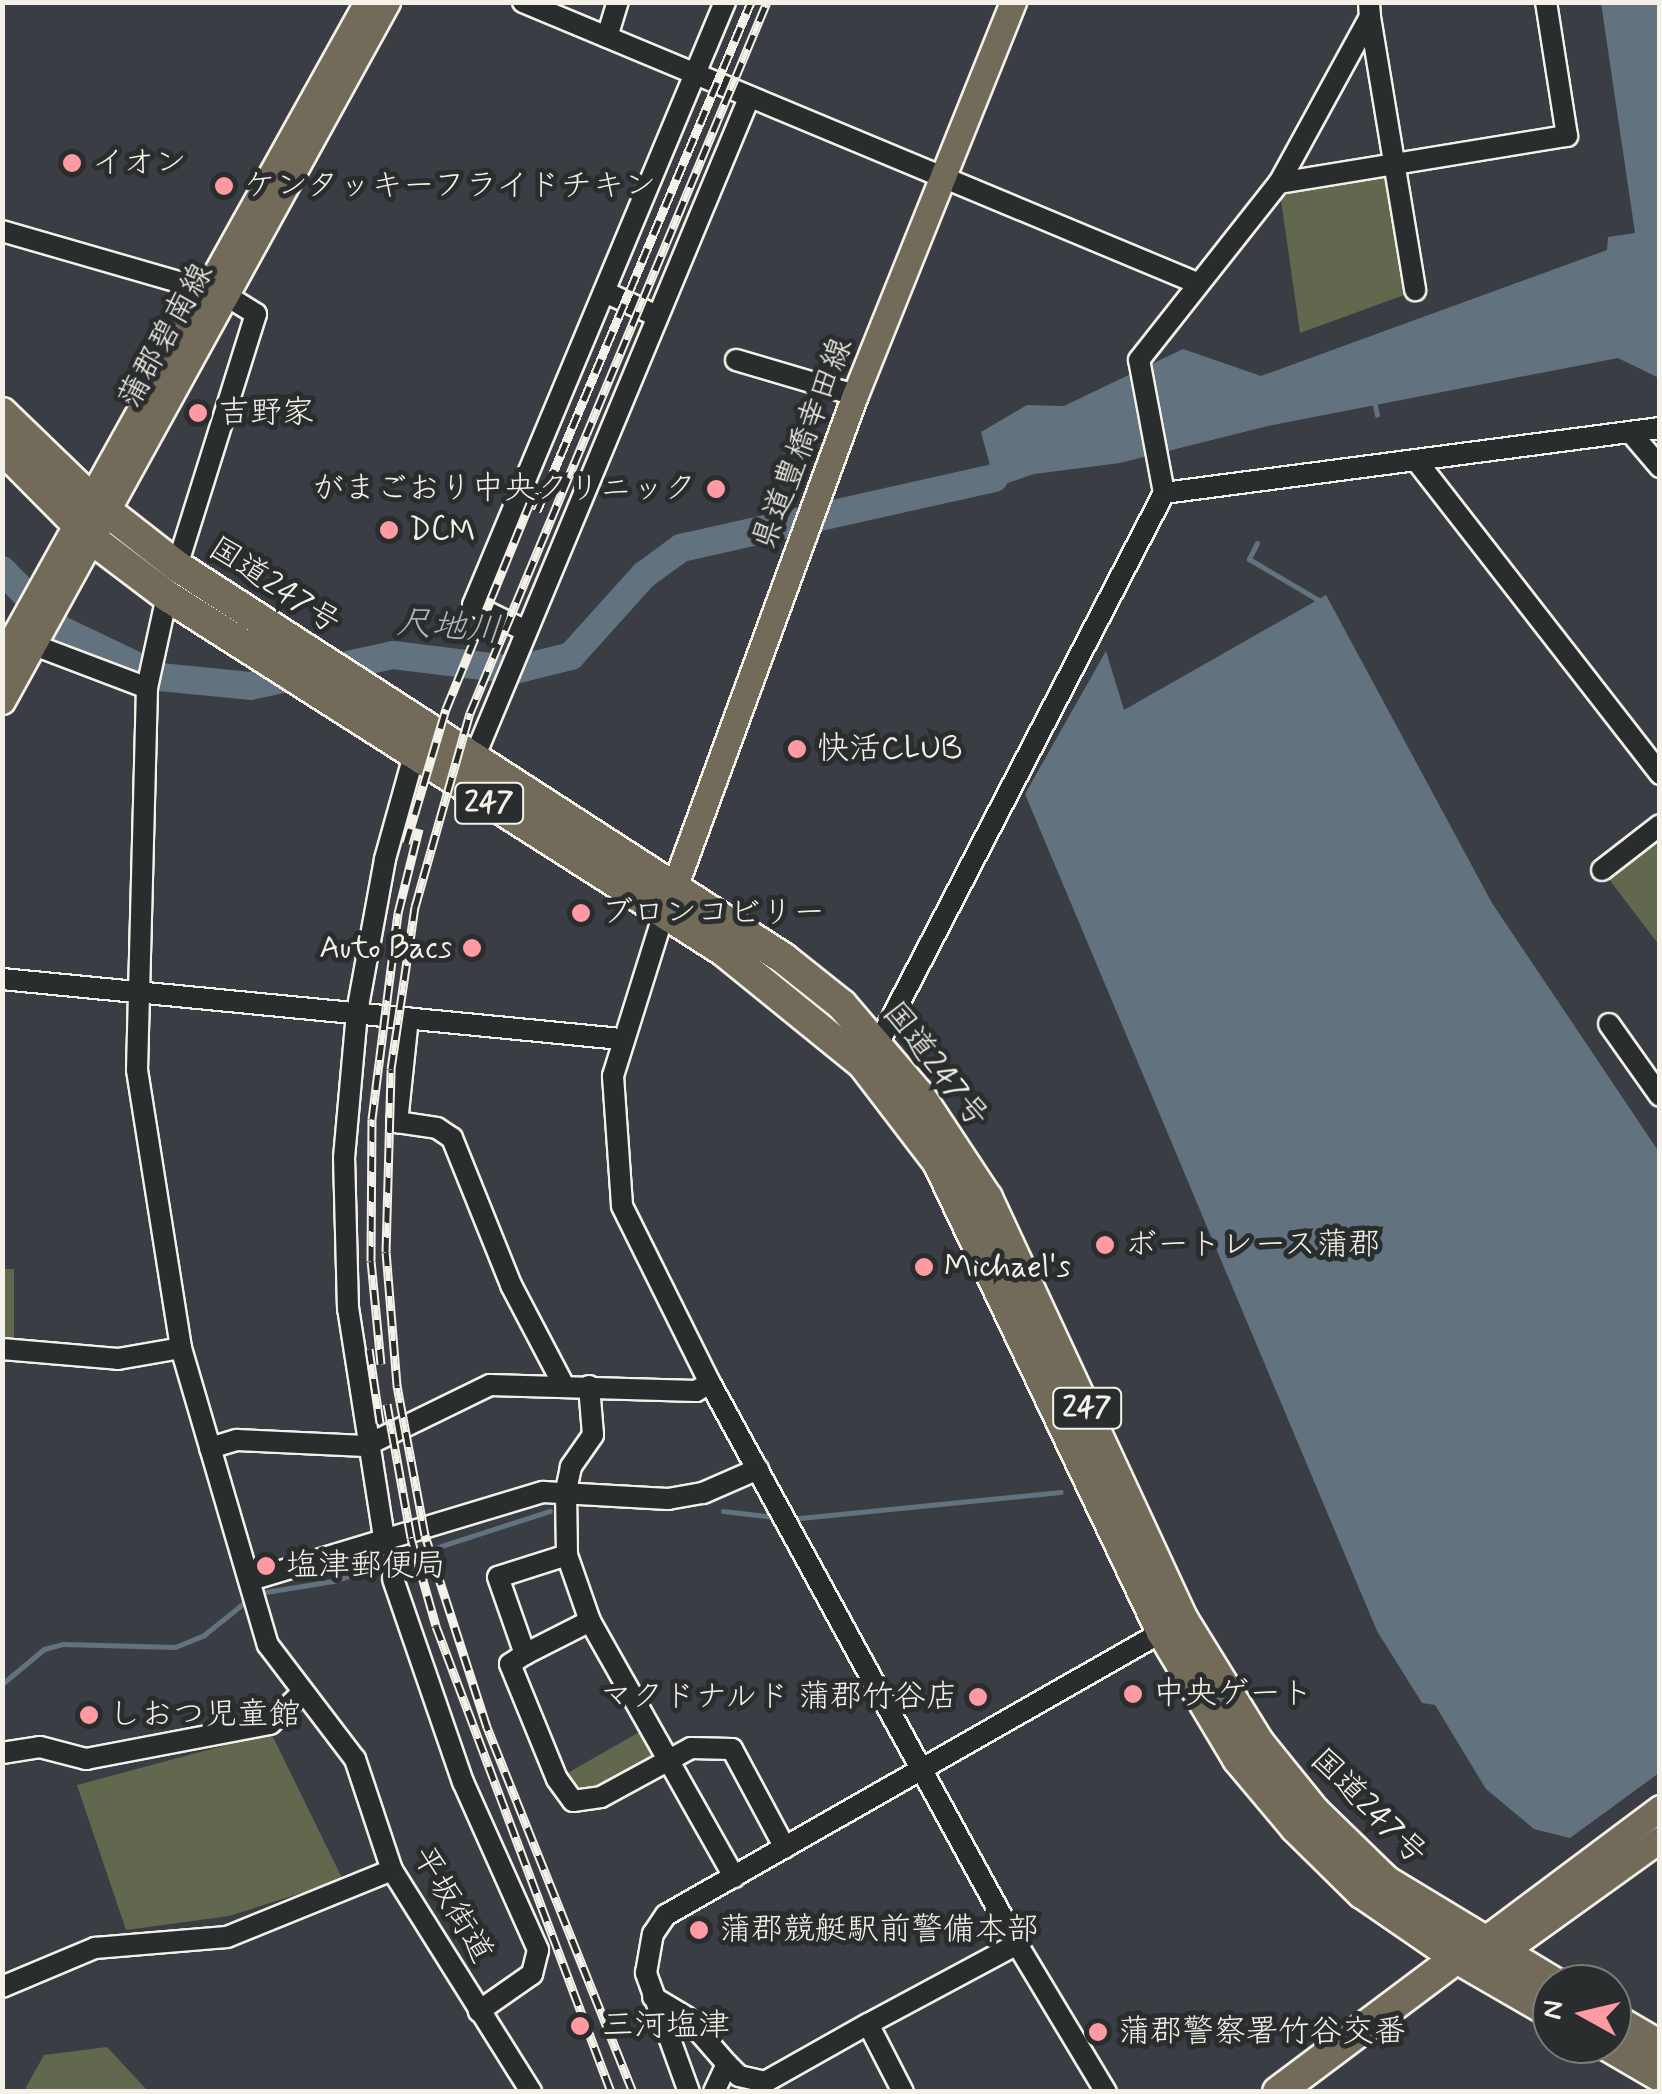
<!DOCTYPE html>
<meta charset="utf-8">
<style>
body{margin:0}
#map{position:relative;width:1662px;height:2094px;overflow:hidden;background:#3a3e44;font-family:Mynerve,"Klee One",sans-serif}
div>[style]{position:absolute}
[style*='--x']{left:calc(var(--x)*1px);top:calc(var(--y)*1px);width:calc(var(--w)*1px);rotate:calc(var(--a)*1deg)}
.green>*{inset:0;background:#61684e;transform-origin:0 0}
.water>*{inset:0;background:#62727f}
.stream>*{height:5px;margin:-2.5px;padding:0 2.5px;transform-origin:2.5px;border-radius:2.5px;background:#62727f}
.river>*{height:28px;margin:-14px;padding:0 14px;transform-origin:14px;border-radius:14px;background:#62727f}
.roads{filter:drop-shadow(2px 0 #f4f1e8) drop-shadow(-2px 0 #f4f1e8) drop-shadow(0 2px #f4f1e8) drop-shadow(0 -2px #f4f1e8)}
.minor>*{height:20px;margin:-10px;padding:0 10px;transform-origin:10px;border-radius:10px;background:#2a2d2e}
.major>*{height:25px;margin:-12.5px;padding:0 12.5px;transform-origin:12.5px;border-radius:12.5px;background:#726b5a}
.highway>*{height:30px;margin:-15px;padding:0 15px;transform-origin:15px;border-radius:15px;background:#726b5a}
.rail>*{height:9px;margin-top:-4.5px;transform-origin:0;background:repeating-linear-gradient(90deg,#2a2d2e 0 15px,#f4f1e8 0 30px);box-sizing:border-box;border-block:2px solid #f4f1e8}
.dots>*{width:28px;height:28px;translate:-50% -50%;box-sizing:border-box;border:5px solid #2a2d2e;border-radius:50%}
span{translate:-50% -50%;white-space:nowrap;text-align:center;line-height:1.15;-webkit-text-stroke:10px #2a2d2e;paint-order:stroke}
.shield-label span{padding:2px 8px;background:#2a2d2e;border:2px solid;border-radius:8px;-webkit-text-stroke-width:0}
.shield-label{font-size:30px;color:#f4f1e8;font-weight:700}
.poi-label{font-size:32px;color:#f4f1e8}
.left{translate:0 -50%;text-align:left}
.right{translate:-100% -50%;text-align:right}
.street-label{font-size:32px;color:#f4f1e8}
.water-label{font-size:35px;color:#b2b8b9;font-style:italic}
.frame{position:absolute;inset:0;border:5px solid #f4f1e8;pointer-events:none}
.north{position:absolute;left:1532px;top:1964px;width:100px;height:100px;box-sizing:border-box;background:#2a2d2e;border:2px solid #7b7b78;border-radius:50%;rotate:278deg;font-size:28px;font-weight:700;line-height:40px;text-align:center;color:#f4f1e8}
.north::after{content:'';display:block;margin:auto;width:35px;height:45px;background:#ff9aa2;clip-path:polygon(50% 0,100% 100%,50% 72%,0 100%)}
</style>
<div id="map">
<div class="green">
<i style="clip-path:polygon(1381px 176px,1391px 182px,1407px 294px,1300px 333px,1280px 193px)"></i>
<i style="clip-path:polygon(1659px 825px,1659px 945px,1602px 870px)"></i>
<i style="left:3px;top:1269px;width:11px;height:81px"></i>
<i style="clip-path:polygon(650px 1726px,670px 1762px,573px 1801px,557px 1779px)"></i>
<i style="clip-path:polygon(271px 1733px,343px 1880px,229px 1916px,126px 1930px,77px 1785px)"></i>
<i style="clip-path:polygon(107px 2047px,148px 2091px,24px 2091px,44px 2055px)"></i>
</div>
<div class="water">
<i style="clip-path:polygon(1601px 3px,1659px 3px,1659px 378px,1618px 358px,1268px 426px,1120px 463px,1034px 474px,996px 487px,981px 432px,1027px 405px,1064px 406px,1183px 349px,1261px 376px,1607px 250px,1608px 237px,1635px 233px)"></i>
<i style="clip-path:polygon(1326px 595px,1492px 903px,1659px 1152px,1659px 1773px,1570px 1838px,1534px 1829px,1486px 1789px,1435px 1705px,1422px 1703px,1377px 1631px,1025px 794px,1106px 651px,1124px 710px)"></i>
</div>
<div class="stream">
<i style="--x:1375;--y:405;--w:10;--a:79"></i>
<i style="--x:1257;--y:543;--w:18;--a:117"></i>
<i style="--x:1249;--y:559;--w:82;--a:30.6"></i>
<i style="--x:723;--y:1511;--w:51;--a:6.7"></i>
<i style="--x:790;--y:1519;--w:272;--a:-5.7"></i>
<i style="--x:259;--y:1593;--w:75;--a:-9.2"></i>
<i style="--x:333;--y:1581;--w:228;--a:-17.9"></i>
<i style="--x:2;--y:1684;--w:55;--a:-39.8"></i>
<i style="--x:44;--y:1649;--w:20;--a:-15"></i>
<i style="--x:63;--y:1644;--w:112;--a:1.5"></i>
<i style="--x:175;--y:1647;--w:31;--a:-22"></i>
<i style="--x:204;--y:1635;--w:59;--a:-38.8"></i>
</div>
<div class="river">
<i style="--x:2;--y:570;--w:84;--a:45.5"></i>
<i style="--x:61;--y:630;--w:110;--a:25.4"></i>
<i style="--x:160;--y:677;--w:90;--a:5.7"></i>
<i style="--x:250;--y:686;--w:146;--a:-12.2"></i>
<i style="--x:393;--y:655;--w:123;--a:7"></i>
<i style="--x:515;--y:670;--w:58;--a:-14"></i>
<i style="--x:571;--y:656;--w:109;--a:-48"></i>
<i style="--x:644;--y:575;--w:46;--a:-36.1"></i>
<i style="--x:681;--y:548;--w:321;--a:-12.6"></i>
</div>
<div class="roads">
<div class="minor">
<i style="--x:523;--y:2;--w:732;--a:22.64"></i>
<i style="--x:1370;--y:17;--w:277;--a:80.6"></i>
<i style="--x:607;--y:37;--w:37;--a:-73"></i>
<i style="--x:1279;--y:183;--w:292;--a:-9.3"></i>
<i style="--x:1567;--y:136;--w:136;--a:-98.9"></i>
<i style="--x:2;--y:231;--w:213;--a:16.1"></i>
<i style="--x:605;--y:292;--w:57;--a:24.8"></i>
<i style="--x:736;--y:360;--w:124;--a:16.4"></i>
<i style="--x:1631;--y:433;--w:45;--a:49.5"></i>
<i style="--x:1419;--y:464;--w:393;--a:52.1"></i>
<i style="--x:1164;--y:493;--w:500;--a:-7.47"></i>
<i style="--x:177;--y:566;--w:264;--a:-72.6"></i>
<i style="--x:256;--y:314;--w:36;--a:-148"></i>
<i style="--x:167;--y:596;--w:94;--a:102.3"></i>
<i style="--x:147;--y:688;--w:382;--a:91.5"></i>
<i style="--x:137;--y:1070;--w:281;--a:81"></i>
<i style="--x:181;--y:1348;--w:309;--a:73.7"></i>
<i style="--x:268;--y:1645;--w:143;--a:52.7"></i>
<i style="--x:355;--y:1759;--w:117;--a:71.6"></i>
<i style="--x:392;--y:1870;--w:262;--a:57.9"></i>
<i style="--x:526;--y:631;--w:59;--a:-153.9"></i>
<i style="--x:473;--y:605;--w:654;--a:-67.32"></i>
<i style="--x:34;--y:645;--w:121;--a:20.8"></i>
<i style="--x:474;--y:758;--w:715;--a:-67.38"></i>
<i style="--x:1602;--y:870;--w:73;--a:-37.8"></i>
<i style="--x:664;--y:913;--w:171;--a:107.4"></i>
<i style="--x:613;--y:1076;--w:130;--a:86"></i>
<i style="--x:622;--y:1206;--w:198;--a:63.6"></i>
<i style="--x:710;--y:1383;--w:640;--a:61.31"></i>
<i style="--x:1017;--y:1944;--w:173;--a:59"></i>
<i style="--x:2;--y:979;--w:622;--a:5.54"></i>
<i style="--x:408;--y:1018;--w:105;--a:96"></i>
<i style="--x:397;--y:1122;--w:40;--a:8.5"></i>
<i style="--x:437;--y:1128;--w:18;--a:34"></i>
<i style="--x:452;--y:1138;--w:158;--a:68.1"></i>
<i style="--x:511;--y:1285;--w:110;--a:62.3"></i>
<i style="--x:1609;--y:1024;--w:88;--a:54.7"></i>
<i style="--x:878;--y:1044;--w:621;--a:-62.57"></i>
<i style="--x:1164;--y:493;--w:135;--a:-100.6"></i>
<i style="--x:1139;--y:360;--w:226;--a:-51.7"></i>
<i style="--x:1279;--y:183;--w:189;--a:-61.3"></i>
<i style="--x:1370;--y:17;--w:15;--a:-94"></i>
<i style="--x:2;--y:1349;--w:116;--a:4.9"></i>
<i style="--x:118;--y:1359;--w:64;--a:-9.9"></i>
<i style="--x:589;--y:1386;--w:49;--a:85.3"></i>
<i style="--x:593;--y:1435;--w:39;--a:125"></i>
<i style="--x:571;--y:1467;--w:25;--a:102"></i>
<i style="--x:566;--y:1491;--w:64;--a:89.1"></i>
<i style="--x:567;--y:1555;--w:70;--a:70.8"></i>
<i style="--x:590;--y:1621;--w:294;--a:60.6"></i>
<i style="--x:210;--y:1448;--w:28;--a:-17"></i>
<i style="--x:237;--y:1440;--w:128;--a:2.7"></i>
<i style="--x:365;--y:1446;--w:139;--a:-26"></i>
<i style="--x:490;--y:1385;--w:206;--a:1.7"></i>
<i style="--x:696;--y:1391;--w:16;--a:-30"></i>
<i style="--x:385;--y:1544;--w:238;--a:-98.9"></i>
<i style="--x:348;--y:1309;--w:151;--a:-91.5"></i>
<i style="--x:344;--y:1158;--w:147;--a:-84.9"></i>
<i style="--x:357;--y:1012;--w:156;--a:-79.6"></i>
<i style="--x:385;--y:859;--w:108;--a:-74.4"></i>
<i style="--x:567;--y:1555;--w:72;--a:162.3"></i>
<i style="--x:498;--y:1577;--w:82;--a:70.7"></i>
<i style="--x:525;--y:1654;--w:73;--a:-26.9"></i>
<i style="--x:393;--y:1579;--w:215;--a:71"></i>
<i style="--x:463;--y:1782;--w:184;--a:65.9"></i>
<i style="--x:538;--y:1950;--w:25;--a:104"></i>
<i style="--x:532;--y:1974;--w:65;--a:145.1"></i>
<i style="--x:251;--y:1580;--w:305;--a:-16.8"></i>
<i style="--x:543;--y:1492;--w:125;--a:3.2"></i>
<i style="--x:668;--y:1499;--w:36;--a:-10"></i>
<i style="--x:703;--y:1493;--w:60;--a:-23.6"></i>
<i style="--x:525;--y:1654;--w:18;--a:146"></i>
<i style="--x:510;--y:1664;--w:124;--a:67.8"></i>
<i style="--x:557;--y:1779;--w:27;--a:54"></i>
<i style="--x:573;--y:1801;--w:28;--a:-8"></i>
<i style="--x:601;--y:1797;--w:102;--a:-28.6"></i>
<i style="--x:691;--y:1748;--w:41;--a:1.4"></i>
<i style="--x:732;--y:1749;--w:112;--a:61.8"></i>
<i style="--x:2;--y:1753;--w:38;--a:-9"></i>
<i style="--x:40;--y:1747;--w:48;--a:14.6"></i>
<i style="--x:86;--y:1759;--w:187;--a:-10.8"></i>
<i style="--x:270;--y:1724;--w:45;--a:-44.1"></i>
<i style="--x:2;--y:1987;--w:101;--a:-22.8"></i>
<i style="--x:95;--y:1948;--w:132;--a:-4.8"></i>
<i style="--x:227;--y:1937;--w:178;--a:-22.1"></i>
<i style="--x:653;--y:1997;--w:39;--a:31"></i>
<i style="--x:686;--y:2017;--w:62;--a:48.9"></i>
<i style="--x:727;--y:2064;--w:31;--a:115"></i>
<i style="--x:727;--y:2064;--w:17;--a:45"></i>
<i style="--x:739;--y:2076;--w:27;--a:13"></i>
<i style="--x:765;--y:2082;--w:118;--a:-29.4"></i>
<i style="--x:689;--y:2092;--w:127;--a:-109.9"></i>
<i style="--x:646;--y:1973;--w:40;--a:-80"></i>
<i style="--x:653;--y:1934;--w:23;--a:-56"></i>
<i style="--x:666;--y:1915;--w:571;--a:-29.71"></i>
<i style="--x:903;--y:2092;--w:76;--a:-117.2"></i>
<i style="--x:868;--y:2024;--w:169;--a:-28.2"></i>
</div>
<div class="major">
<i style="--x:2;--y:658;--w:751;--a:-60.91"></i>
<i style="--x:2;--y:701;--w:798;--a:-61.15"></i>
<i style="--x:668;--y:904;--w:542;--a:-69.83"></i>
<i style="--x:855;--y:395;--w:424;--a:-68.1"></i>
<i style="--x:1481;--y:1942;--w:224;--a:-36.8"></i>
<i style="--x:1503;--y:1952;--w:193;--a:-35.7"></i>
</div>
<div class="highway">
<i style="--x:2;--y:413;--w:122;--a:44"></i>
<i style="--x:90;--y:498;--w:110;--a:38"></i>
<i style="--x:177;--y:566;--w:722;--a:32.9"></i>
<i style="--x:783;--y:958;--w:75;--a:38.5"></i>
<i style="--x:842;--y:1005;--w:118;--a:49.5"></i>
<i style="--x:919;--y:1095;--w:123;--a:56.6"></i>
<i style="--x:987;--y:1198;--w:465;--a:65.1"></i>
<i style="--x:1183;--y:1620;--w:145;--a:58.3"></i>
<i style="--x:1259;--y:1743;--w:87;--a:51"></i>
<i style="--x:1314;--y:1811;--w:100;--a:44.2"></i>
<i style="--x:1386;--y:1881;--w:199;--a:31.2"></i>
<i style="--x:2;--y:448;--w:128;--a:45.3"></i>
<i style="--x:92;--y:539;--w:94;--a:37.2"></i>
<i style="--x:167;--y:596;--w:661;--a:32.51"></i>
<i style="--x:724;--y:951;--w:179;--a:39.1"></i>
<i style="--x:863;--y:1064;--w:123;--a:52.6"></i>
<i style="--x:938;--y:1162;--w:521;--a:64.52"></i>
<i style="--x:1162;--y:1632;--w:148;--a:59.1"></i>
<i style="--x:1238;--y:1759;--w:89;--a:50"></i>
<i style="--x:1295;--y:1827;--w:94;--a:44.6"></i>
<i style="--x:1362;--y:1893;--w:113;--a:34.5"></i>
<i style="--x:1455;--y:1957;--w:112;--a:30"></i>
<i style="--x:1612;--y:2018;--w:56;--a:30.3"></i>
<i style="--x:1605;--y:2044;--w:64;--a:30.2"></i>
<i style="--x:1278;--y:2092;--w:240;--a:-36.9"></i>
</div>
</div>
<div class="rail">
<i style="--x:537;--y:511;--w:552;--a:-67.2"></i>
<i style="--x:406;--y:843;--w:140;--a:-73.4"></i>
<i style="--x:446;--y:709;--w:235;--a:-67.8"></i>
<i style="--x:369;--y:1349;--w:75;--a:81.5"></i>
<i style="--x:381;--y:1364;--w:103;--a:-95.5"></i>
<i style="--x:371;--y:1261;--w:142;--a:-89.6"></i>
<i style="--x:372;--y:1119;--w:208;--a:-82.8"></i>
<i style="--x:398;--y:913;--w:87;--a:-76"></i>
<i style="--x:387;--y:1404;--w:136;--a:79.8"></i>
<i style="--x:411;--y:1538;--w:91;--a:74.1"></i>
<i style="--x:436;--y:1626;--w:498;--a:69.4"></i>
<i style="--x:633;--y:2092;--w:393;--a:-111.8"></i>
<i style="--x:487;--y:1727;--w:202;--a:-107.9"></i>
<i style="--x:425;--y:1535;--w:153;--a:-100.6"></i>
<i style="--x:397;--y:1385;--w:133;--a:-94.7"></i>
<i style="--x:386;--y:1252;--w:183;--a:-88.4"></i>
<i style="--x:391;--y:1069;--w:164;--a:-81.6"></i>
<i style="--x:415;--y:907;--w:202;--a:-74.2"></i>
<i style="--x:470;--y:713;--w:771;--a:-67.33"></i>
</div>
<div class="dots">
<i style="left:72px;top:163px;background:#ff9aa2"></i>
<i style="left:224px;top:186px;background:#ff9aa2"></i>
<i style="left:198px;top:413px;background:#ff9aa2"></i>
<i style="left:716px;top:489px;background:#ff9aa2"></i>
<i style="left:389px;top:530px;background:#ff9aa2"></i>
<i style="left:797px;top:749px;background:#ff9aa2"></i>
<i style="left:581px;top:913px;background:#ff9aa2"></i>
<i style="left:472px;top:948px;background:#ff9aa2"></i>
<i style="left:1105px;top:1245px;background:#ff9aa2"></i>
<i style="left:924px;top:1267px;background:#ff9aa2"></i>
<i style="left:266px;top:1566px;background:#ff9aa2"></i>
<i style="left:1133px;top:1694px;background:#ff9aa2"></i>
<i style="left:978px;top:1697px;background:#ff9aa2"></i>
<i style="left:89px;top:1715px;background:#ff9aa2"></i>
<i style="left:699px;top:1930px;background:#ff9aa2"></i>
<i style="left:580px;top:2026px;background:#ff9aa2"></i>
<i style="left:1098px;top:2032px;background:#ff9aa2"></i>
</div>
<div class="shield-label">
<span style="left:489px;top:803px">247</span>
<span style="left:1087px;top:1408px">247</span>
</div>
<div class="poi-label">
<span class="left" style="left:92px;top:163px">イオン</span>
<span class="left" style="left:244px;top:186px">ケンタッキーフライドチキン</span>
<span class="left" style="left:218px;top:413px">吉野家</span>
<span class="right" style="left:696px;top:489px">がまごおり中央クリニック</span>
<span class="left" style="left:409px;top:530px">DCM</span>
<span class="left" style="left:817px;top:749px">快活CLUB</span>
<span class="left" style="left:601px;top:913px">ブロンコビリー</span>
<span class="right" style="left:452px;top:948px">Auto Bacs</span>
<span class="left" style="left:1125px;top:1245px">ボートレース蒲郡</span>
<span class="left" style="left:944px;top:1267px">Michael's</span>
<span class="left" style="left:286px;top:1566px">塩津郵便局</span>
<span class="left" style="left:1153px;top:1694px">中央ゲート</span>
<span class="right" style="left:958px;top:1697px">マクドナルド 蒲郡竹谷店</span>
<span class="left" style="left:109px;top:1715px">しおつ児童館</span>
<span class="left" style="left:719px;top:1930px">蒲郡競艇駅前警備本部</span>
<span class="left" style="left:602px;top:2026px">三河塩津</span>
<span class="left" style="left:1118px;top:2032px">蒲郡警察署竹谷交番</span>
</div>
<div class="street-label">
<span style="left:166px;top:336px;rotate:-61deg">蒲郡碧南線</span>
<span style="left:803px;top:444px;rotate:-69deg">県道豊橋幸田線</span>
<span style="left:274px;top:586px;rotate:33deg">国道247号</span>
<span style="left:935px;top:1065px;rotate:52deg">国道247号</span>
<span style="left:1368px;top:1807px;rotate:45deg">国道247号</span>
<span style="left:452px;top:1905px;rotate:60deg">平坂街道</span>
</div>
<div class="water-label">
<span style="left:449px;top:627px;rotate:5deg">尺地川</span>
</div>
<div class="frame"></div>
<div class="north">N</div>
</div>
